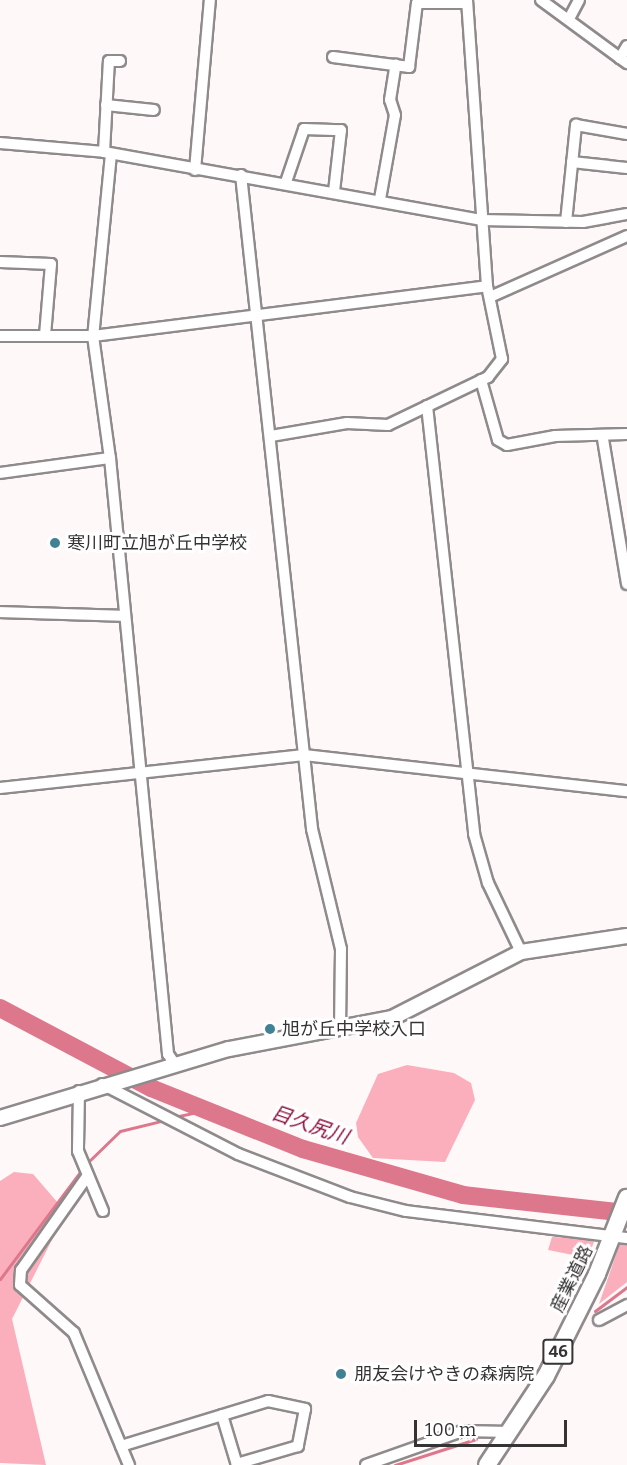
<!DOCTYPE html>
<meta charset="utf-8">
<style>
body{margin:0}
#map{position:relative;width:627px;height:1465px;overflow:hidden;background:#fff8f9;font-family:Bitter,"Noto Sans JP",serif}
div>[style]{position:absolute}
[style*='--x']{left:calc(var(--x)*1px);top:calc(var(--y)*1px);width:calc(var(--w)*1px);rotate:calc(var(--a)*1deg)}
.green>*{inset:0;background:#fbaebb}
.stream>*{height:3px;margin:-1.5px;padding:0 1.5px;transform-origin:1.5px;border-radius:1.5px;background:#dd778c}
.river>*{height:18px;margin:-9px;padding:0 9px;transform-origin:9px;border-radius:9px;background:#dd778c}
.roads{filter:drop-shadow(2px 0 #8f8a8b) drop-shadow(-2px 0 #8f8a8b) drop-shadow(0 2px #8f8a8b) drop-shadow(0 -2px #8f8a8b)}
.minor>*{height:10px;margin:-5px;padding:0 5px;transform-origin:5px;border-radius:5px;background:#fff}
.tertiary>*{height:14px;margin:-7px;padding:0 7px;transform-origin:7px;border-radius:7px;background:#fff}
.primary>*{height:16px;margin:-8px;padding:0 8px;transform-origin:8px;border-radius:8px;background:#fff}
.dots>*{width:16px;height:16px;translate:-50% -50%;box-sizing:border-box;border:3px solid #fff;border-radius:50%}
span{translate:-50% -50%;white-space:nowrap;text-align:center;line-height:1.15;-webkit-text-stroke:6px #fff;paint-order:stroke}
.shield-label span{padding:2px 4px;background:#fff;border:2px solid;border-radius:4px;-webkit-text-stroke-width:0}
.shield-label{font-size:16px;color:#353333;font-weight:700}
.poi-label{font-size:18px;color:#353333}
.left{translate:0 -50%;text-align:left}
.street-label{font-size:18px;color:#353333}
.water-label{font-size:20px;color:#8d0f3d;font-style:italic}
.scale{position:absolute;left:414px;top:1420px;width:153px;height:27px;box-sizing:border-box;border:3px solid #353333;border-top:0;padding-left:8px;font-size:18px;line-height:21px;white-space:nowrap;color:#353333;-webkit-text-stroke:4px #fff;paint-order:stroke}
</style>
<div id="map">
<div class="green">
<i style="clip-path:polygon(407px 1065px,454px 1073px,471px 1083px,475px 1100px,445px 1162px,373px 1158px,358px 1137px,356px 1123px,378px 1074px)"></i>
<i style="clip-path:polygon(14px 1172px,33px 1174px,58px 1203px,60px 1224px,12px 1319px,46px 1465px,0 1463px,0 1181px)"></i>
<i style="clip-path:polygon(552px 1237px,595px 1239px,585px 1266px,576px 1264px,578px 1256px,548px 1250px)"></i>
<i style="clip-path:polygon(627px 1241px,627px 1282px,599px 1304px,620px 1243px)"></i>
</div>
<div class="stream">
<i style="--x:174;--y:1117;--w:33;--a:-12"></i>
<i style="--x:87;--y:1163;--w:46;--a:-44.1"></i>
<i style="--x:120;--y:1131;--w:46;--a:-13.7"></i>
<i style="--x:0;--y:1279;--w:139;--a:-53.2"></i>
<i style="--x:595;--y:1311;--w:40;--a:-37"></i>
<i style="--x:395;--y:1465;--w:85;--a:-17.8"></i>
</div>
<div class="river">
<i style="--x:0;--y:1008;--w:171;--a:27.9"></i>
<i style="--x:151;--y:1088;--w:164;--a:21.9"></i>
<i style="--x:303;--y:1149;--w:166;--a:16"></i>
<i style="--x:463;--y:1195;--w:165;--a:6.3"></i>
</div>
<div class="roads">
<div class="minor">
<i style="--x:541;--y:0;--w:98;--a:36.3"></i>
<i style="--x:570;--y:17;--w:19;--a:-62"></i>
<i style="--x:627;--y:46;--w:14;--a:120"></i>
<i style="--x:620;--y:58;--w:9;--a:36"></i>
<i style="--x:333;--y:57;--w:77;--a:7.5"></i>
<i style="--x:409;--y:67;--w:64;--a:-82.9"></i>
<i style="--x:417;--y:3;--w:50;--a:0"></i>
<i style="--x:106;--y:105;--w:48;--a:5.9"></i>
<i style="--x:0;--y:143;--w:104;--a:4.9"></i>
<i style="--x:104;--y:152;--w:383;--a:10.2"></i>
<i style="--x:481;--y:220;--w:102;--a:1.1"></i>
<i style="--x:583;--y:222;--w:45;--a:-10.3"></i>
<i style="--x:104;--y:152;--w:91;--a:-86.9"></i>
<i style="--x:109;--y:61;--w:11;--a:0"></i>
<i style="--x:111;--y:154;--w:183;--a:95.6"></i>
<i style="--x:93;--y:336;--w:123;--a:82.1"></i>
<i style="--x:110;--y:458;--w:599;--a:84.44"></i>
<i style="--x:168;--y:1054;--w:11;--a:56"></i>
<i style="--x:572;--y:162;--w:55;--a:6.2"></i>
<i style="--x:195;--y:170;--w:171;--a:-85"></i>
<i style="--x:241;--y:175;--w:658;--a:83.8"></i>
<i style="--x:312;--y:829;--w:123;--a:76.4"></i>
<i style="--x:341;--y:949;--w:81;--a:90.7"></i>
<i style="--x:286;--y:182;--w:56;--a:-71.2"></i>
<i style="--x:304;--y:129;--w:37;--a:2"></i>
<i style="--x:341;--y:130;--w:61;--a:96.5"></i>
<i style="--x:380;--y:199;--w:85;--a:-79.9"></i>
<i style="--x:395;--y:115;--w:16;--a:-108"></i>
<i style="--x:390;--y:100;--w:36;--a:-81"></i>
<i style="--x:566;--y:222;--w:98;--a:-84.1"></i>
<i style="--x:576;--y:125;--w:52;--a:10"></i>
<i style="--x:0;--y:262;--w:51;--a:2.2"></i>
<i style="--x:51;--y:264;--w:72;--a:94.8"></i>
<i style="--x:490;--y:297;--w:150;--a:-24"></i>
<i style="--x:0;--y:336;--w:93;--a:0"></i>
<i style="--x:93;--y:336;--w:397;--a:-7.2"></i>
<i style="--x:481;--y:380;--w:62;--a:74.2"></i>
<i style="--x:498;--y:440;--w:10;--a:29"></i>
<i style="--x:507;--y:445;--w:49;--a:-10.6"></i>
<i style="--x:555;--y:436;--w:72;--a:-1.6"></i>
<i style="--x:427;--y:406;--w:431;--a:83.7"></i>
<i style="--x:474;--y:834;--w:51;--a:74.1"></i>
<i style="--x:488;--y:883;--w:76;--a:64.4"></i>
<i style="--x:271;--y:436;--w:77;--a:-9.7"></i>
<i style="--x:347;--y:423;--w:41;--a:2.8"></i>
<i style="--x:388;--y:425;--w:111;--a:-25.6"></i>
<i style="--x:488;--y:377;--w:23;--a:-52"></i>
<i style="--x:502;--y:359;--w:75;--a:-101.6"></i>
<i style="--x:487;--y:286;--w:287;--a:-94"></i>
<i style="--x:603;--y:439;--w:147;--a:80.6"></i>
<i style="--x:0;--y:473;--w:111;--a:-7.8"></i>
<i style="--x:0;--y:612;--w:124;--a:1.8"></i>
<i style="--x:0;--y:788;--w:306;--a:-6.2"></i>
<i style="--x:304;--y:755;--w:325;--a:6.4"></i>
<i style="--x:102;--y:1084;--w:153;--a:27.2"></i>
<i style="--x:238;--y:1154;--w:120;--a:21"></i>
<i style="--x:350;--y:1197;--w:58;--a:14"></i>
<i style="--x:406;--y:1211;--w:223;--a:7"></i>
<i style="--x:79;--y:1091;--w:60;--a:91"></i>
<i style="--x:78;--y:1151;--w:65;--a:67.4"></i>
<i style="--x:86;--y:1178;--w:113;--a:125.2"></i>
<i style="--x:21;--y:1270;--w:15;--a:94"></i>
<i style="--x:20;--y:1285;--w:72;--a:41.6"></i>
<i style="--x:74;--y:1333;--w:143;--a:67.4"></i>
<i style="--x:599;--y:1320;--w:32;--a:-28"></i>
<i style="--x:222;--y:1415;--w:52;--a:73.3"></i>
<i style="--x:121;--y:1446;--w:154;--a:-17"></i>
<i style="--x:268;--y:1401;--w:38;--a:12"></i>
<i style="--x:305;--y:1409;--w:38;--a:101"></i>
<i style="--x:298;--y:1446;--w:64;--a:163.6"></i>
<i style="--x:366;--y:1465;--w:102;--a:-19.5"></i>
<i style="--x:462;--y:1431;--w:49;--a:1.2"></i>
</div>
<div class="tertiary">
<i style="--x:0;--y:1118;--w:239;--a:-16.8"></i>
<i style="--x:229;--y:1049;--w:166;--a:-10.8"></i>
<i style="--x:392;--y:1018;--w:145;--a:-27.1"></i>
<i style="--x:521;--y:952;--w:107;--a:-8.6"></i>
</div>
<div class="primary">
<i style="--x:487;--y:1465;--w:107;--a:-56.5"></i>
<i style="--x:546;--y:1376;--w:114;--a:-63.4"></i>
<i style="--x:597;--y:1274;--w:82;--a:-68.5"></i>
</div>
</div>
<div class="dots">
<i style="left:55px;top:543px;background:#408193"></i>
<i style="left:270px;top:1029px;background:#408193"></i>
<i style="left:341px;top:1374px;background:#408193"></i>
</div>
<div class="shield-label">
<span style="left:558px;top:1352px">46</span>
</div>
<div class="poi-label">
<span class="left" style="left:67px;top:543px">寒川町立旭が丘中学校</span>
<span class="left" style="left:282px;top:1029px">旭が丘中学校入口</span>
<span class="left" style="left:354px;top:1374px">朋友会けやきの森病院</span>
</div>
<div class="street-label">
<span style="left:572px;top:1279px;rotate:-64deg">産業道路</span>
</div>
<div class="water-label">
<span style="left:310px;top:1125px;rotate:19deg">目久尻川</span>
</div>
<div class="scale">100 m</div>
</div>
